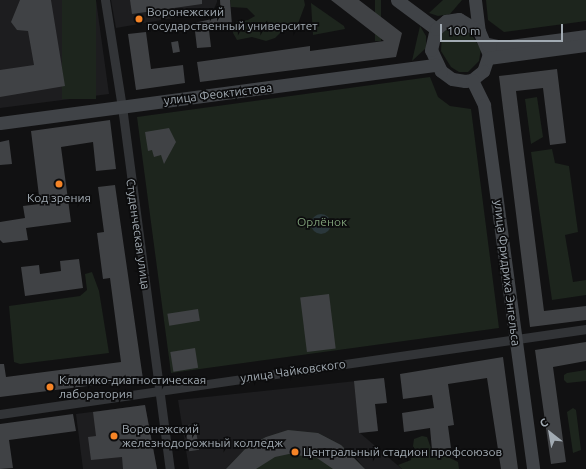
<!DOCTYPE html>
<meta charset="utf-8">
<style>
body{margin:0}
#map{position:relative;width:586px;height:469px;overflow:hidden;background:#111112;font-family:Ubuntu,sans-serif}
div>[style]{position:absolute}
[style*='--x']{left:calc(var(--x)*1px);top:calc(var(--y)*1px);width:calc(var(--w)*1px);rotate:calc(var(--a)*1deg)}
.built>*{inset:0;background:#1d1d1f}
.green>*{inset:0;background:#1d251d;transform-origin:0 0}
.water>*{inset:0;background:#2a373b}
.round{border-radius:50%}
.building>*{inset:0;background:#404245;transform-origin:0 0}
.street>*{height:9px;margin:-4.5px;padding:0 4.5px;transform-origin:4.5px;border-radius:4.5px;background:#323437}
.secondary>*{height:13px;margin:-6.5px;padding:0 6.5px;transform-origin:6.5px;border-radius:6.5px;background:#404347}
.dots>*{width:11px;height:11px;translate:-50% -50%;box-sizing:border-box;border:2px solid #0c0c0d;border-radius:50%}
span{translate:-50% -50%;white-space:nowrap;text-align:center;line-height:1.15;-webkit-text-stroke:3.5px #0c0c0d;paint-order:stroke}
.poi-label{font-size:12px;color:#a2abb3}
.left{translate:0 -50%;text-align:left}
.street-label{font-size:12px;color:#a2abb3}
.park-label{font-size:12px;color:#7e9f78}
.north{position:absolute;left:530px;top:413px;width:40px;height:40px;-webkit-text-stroke:3px #0c0c0d;paint-order:stroke;rotate:329deg;font-size:11px;font-weight:700;line-height:16px;text-align:center;color:#a2abb3}
.north::after{content:'';display:block;margin:auto;width:14px;height:18px;background:#a2abb3;clip-path:polygon(50% 0,100% 100%,50% 72%,0 100%)}
.scale{position:absolute;left:440px;top:24px;width:123px;height:18px;box-sizing:border-box;border:2px solid #a2abb3;border-top:0;padding-left:5px;font-size:12px;line-height:14px;white-space:nowrap;color:#a2abb3;-webkit-text-stroke:3px #0c0c0d;paint-order:stroke}
</style>
<div id="map">
<div class="built">
<i style="clip-path:polygon(0 0,96px 0,109px 94px,0 108px)"></i>
<i style="clip-path:polygon(111px 0,217px 0,217px 2px,213px 11px,116px 28px)"></i>
<i style="clip-path:polygon(384px 378px,386px 394px,374px 395px,378px 431px,360px 433px,402px 469px,365px 469px,355px 457px,226px 469px,189px 469px,178px 400px)"></i>
<i style="clip-path:polygon(145px 405px,157px 469px,83px 469px,76px 414px)"></i>
</div>
<div class="green">
<i style="left:62px;top:0;width:34px;height:99px"></i>
<i style="clip-path:polygon(230px 0,304px 0,305px 5px,296px 29px,282px 31px,275px 38px,266px 41px,252px 37px,237px 40px,233px 33px,235px 22px,248px 20px,255px 16px,247px 8px,231px 7px)"></i>
<i style="left:375px;top:0;width:6px;height:41px"></i>
<i style="clip-path:polygon(443px 0,462px 0,450px 14px,438px 16px,429px 13px)"></i>
<i style="clip-path:polygon(486px 0,586px 0,586px 21px,504px 32px,488px 20px)"></i>
<i style="clip-path:polygon(311px 3px,344px 26px,345px 29px,313px 35px)"></i>
<i style="clip-path:polygon(456px 25px,471px 34px,481px 49px,479px 61px,468px 72px,459px 72px,451px 67px,441px 51px,442px 31px)"></i>
<i style="clip-path:polygon(420px 26px,426px 36px,426px 48px,412px 61px)"></i>
<i style="clip-path:polygon(430px 77px,438px 97px,450px 106px,471px 109px,499px 328px,171px 373px,137px 117px)"></i>
<i style="clip-path:polygon(537px 97px,543px 137px,531px 144px,525px 99px)"></i>
<i style="clip-path:polygon(552px 149px,555px 163px,569px 166px,578px 232px,565px 235px,573px 282px,586px 280px,586px 295px,552px 300px,531px 152px)"></i>
<i style="clip-path:polygon(92px 272px,99px 291px,109px 353px,20px 364px,14px 362px,9px 306px,80px 296px,87px 290px,85px 274px)"></i>
<i style="clip-path:polygon(586px 370px,586px 381px,567px 383px,564px 380px,564px 375px,567px 373px)"></i>
<i style="clip-path:polygon(573px 408px,576px 410px,581px 450px,573px 453px,567px 412px)"></i>
<i style="clip-path:polygon(288px 430px,318px 433px,341px 445px,365px 469px,226px 469px,247px 447px,266px 437px)"></i>
<i style="clip-path:polygon(422px 436px,427px 437px,433px 454px,444px 455px,458px 462px,459px 469px,402px 469px,398px 465px,411px 460px,414px 439px)"></i>
</div>
<div class="water">
<i class="round" style="left:311px;top:214px;width:20px;height:20px"></i>
</div>
<div class="building">
<i style="clip-path:polygon(20px 0,51px 0,65px 86px,0 97px,0 70px,34px 65px,28px 31px,17px 30px,11px 22px)"></i>
<i style="clip-path:polygon(130px 0,202px 0,202px 4px,132px 14px)"></i>
<i style="clip-path:polygon(220px 0,230px 0,232px 25px,209px 30px,211px 47px,197px 48px,194px 23px,221px 17px)"></i>
<i style="clip-path:polygon(331px 0,359px 0,402px 33px,396px 57px,200px 82px,197px 62px,310px 46px,310px 51px,384px 41px)"></i>
<i style="clip-path:polygon(146px 32px,151px 69px,183px 65px,185px 83px,136px 90px,128px 34px)"></i>
<i style="left:178px;top:41px;width:11px;height:7px;rotate:80deg"></i>
<i style="clip-path:polygon(557px 69px,566px 143px,550px 145px,543px 88px,516px 91px,544px 311px,586px 306px,586px 320px,530px 327px,499px 76px)"></i>
<i style="clip-path:polygon(110px 120px,116px 169px,96px 171px,93px 142px,61px 147px,71px 222px,26px 228px,28px 240px,3px 243px,0 240px,0 222px,25px 218px,23px 206px,40px 204px,31px 131px)"></i>
<i style="clip-path:polygon(169px 128px,176px 142px,164px 164px,161px 155px,154px 157px,152px 150px,148px 151px,145px 132px)"></i>
<i style="clip-path:polygon(9px 140px,12px 164px,0 165px,0 142px)"></i>
<i style="clip-path:polygon(115px 185px,143px 379px,0 397px,0 364px,4px 364px,6px 377px,121px 362px,110px 278px,103px 279px,97px 233px,104px 232px,98px 187px)"></i>
<i style="clip-path:polygon(79px 259px,83px 288px,25px 296px,21px 267px,39px 265px,40px 274px,61px 271px,60px 261px)"></i>
<i style="left:329px;top:294px;width:55px;height:29px;rotate:83deg"></i>
<i style="left:198px;top:309px;width:12px;height:31px;rotate:81deg"></i>
<i style="clip-path:polygon(586px 342px,586px 361px,553px 367px,566px 462px,551px 464px,535px 350px)"></i>
<i style="left:195px;top:348px;width:20px;height:25px;rotate:81deg"></i>
<i style="clip-path:polygon(503px 357px,518px 469px,501px 469px,487px 378px,448px 384px,454px 425px,448px 426px,451px 448px,432px 450px,430px 428px,404px 432px,402px 413px,434px 408px,432px 395px,403px 399px,400px 374px)"></i>
<i style="clip-path:polygon(384px 378px,387px 403px,375px 404px,378px 431px,359px 433px,354px 381px)"></i>
<i style="clip-path:polygon(145px 405px,157px 469px,123px 469px,122px 457px,91px 460px,88px 437px,96px 436px,93px 412px)"></i>
<i style="clip-path:polygon(73px 414px,76px 431px,9px 440px,13px 468px,0 469px,0 424px)"></i>
<i style="left:195px;top:424px;width:26px;height:10px;rotate:81deg"></i>
<i style="clip-path:polygon(288px 430px,318px 433px,341px 445px,365px 469px,333px 469px,317px 458px,289px 454px,275px 457px,256px 469px,226px 469px,247px 447px,266px 437px)"></i>
</div>
<div class="street">
<i style="--x:105;--y:0;--w:115;--a:81"></i>
<i style="--x:123;--y:114;--w:358;--a:82.5"></i>
<i style="--x:0;--y:414;--w:592;--a:-8.25"></i>
</div>
<div class="secondary">
<i style="--x:397;--y:0;--w:49;--a:36.6"></i>
<i style="--x:475;--y:0;--w:31;--a:83"></i>
<i style="--x:459;--y:19;--w:23;--a:31"></i>
<i style="--x:479;--y:31;--w:25;--a:67"></i>
<i style="--x:489;--y:54;--w:18;--a:109"></i>
<i style="--x:483;--y:71;--w:14;--a:141"></i>
<i style="--x:472;--y:80;--w:7;--a:172"></i>
<i style="--x:465;--y:81;--w:13;--a:-171"></i>
<i style="--x:452;--y:79;--w:14;--a:-144"></i>
<i style="--x:441;--y:71;--w:23;--a:-115"></i>
<i style="--x:431;--y:50;--w:22;--a:-77"></i>
<i style="--x:436;--y:29;--w:13;--a:-39"></i>
<i style="--x:446;--y:21;--w:13;--a:-9"></i>
<i style="--x:487;--y:44;--w:15;--a:11"></i>
<i style="--x:502;--y:47;--w:85;--a:-7.5"></i>
<i style="--x:488;--y:58;--w:99;--a:-7.6"></i>
<i style="--x:472;--y:80;--w:28;--a:64"></i>
<i style="--x:484;--y:105;--w:367;--a:82.3"></i>
<i style="--x:0;--y:123;--w:440;--a:-7.6"></i>
</div>
<div class="dots">
<i style="left:139px;top:19px;background:#f58426"></i>
<i style="left:59px;top:184px;background:#f58426"></i>
<i style="left:50px;top:387px;background:#f58426"></i>
<i style="left:114px;top:436px;background:#f58426"></i>
<i style="left:295px;top:452px;background:#f58426"></i>
</div>
<div class="poi-label">
<span class="left" style="left:147px;top:19px">Воронежский<br>государственный университет</span>
<span style="left:59px;top:198px">Код зрения</span>
<span class="left" style="left:59px;top:387px">Клинико-диагностическая<br>лаборатория</span>
<span class="left" style="left:122px;top:436px">Воронежский<br>железнодорожный колледж</span>
<span class="left" style="left:303px;top:452px">Центральный стадион профсоюзов</span>
</div>
<div class="street-label">
<span style="left:218px;top:94px;rotate:-7deg">улица Феоктистова</span>
<span style="left:138px;top:234px;rotate:82deg">Студенческая улица</span>
<span style="left:507px;top:273px;rotate:83deg">улица Фридриха Энгельса</span>
<span style="left:293px;top:371px;rotate:-8deg">улица Чайковского</span>
</div>
<div class="park-label">
<span style="left:322px;top:222px">Орлёнок</span>
</div>
<div class="north">С</div>
<div class="scale">100 m</div>
</div>
